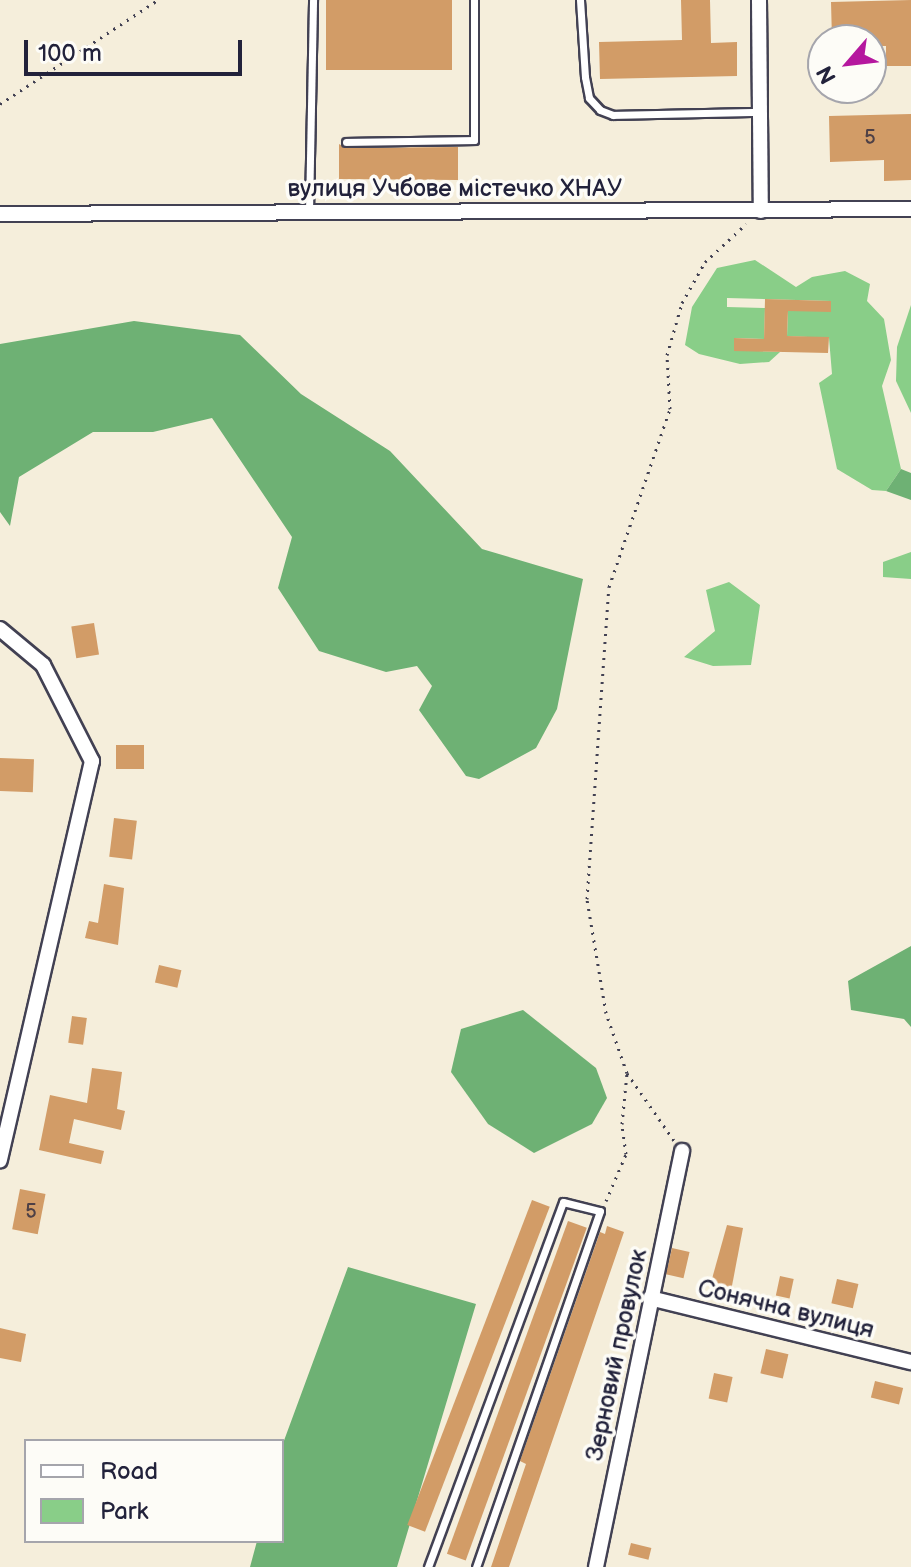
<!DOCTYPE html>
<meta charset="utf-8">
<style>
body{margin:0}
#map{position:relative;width:911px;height:1567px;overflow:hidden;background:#f5eedb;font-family:"Balsamiq Sans",sans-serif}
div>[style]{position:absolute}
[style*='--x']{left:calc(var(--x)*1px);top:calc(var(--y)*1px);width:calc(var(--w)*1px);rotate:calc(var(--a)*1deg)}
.green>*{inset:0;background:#89ce88}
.forest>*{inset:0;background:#6eb174}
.building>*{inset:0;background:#d29c67;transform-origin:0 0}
.path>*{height:3px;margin-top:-1.5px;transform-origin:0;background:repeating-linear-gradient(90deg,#424153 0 2px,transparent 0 8px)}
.roads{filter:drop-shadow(2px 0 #424153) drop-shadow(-2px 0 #424153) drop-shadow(0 2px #424153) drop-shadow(0 -2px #424153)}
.lane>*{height:7px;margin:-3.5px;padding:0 3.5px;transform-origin:3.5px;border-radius:3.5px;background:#fff}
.street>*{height:14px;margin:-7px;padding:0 7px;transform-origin:7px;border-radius:7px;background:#fff}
span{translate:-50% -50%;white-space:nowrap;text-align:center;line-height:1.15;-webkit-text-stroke:7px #fdfcf7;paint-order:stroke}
.number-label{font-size:20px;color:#4e4046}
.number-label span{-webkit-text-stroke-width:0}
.street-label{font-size:24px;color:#22223b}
.legend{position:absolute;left:24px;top:1439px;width:260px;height:104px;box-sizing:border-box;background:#fdfcf7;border:2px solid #a5a5ac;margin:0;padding:10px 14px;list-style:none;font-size:24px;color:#22223b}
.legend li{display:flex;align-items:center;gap:16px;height:40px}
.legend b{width:40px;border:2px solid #a5a5ac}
.north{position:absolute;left:807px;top:24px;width:80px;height:80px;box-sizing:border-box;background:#fdfcf7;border:2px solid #a5a5ac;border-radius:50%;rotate:242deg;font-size:22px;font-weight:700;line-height:32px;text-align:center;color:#22223b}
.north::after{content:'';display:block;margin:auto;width:28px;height:36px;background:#b5179e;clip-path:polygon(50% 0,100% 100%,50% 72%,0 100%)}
.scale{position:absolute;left:24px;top:40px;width:218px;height:36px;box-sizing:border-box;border:4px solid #22223b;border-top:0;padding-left:10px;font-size:24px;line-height:28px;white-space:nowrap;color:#22223b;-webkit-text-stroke:6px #fdfcf7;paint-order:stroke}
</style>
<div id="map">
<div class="green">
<i style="clip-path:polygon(755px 260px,796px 287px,812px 277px,845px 271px,870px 284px,867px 301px,884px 319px,891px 360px,882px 386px,901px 469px,886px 491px,872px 490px,837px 469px,819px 383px,832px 374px,829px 338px,787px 336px,788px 311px,831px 311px,830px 301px,727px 298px,727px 307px,765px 308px,764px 339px,734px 338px,734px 350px,780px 352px,769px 362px,740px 364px,699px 354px,685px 345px,692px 307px,717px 268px)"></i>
<i style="clip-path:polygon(911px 305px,911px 413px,896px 381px,897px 347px)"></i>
<i style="clip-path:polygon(911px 552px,911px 579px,883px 577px,883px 562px)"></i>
<i style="clip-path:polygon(729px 582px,760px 605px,751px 665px,713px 666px,684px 657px,715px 631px,706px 590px)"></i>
</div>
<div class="forest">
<i style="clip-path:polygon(134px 321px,240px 335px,301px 394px,390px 451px,482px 549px,583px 579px,557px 709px,536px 748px,479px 779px,466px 776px,419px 710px,432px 686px,417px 666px,386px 672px,319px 651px,278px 588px,292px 537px,212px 418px,153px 432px,93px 432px,19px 477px,10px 526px,0 512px,0 344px)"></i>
<i style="clip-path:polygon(901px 469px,911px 473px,911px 500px,886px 491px)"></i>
<i style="clip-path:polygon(911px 946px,911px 1027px,904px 1019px,851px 1010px,848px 981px)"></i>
<i style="clip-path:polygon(523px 1010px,596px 1068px,607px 1098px,592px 1124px,534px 1153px,488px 1124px,451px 1072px,461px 1029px)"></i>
<i style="clip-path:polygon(348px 1267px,476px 1304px,397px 1567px,250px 1567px,257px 1541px,282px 1541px,282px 1446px)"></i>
</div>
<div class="building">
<i style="left:326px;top:0;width:126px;height:70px"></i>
<i style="clip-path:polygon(681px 0,710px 0,711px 43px,737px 42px,737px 76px,600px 79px,599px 42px,682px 40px)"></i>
<i style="clip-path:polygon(911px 0,911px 66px,886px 66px,886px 46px,871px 46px,871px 40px,832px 40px,831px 2px)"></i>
<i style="clip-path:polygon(911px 114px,911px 180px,884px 181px,884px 160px,830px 162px,829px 116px)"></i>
<i style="clip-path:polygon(339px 144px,346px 148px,458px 147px,458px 180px,339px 179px)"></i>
<i style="clip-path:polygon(765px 299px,831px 301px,831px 312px,788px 311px,787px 336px,829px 337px,828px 353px,734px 351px,734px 338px,764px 339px)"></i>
<i style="left:94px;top:623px;width:32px;height:23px;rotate:81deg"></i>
<i style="left:144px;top:745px;width:24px;height:28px;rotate:90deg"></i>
<i style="left:0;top:758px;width:34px;height:33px;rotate:2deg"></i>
<i style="left:114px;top:818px;width:23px;height:39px;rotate:7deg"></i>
<i style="clip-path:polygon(104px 884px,124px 888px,118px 945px,85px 938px,89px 921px,98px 923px)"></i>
<i style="left:159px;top:965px;width:23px;height:18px;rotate:13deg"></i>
<i style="left:72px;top:1016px;width:15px;height:27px;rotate:8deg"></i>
<i style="clip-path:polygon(92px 1068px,122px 1072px,117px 1109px,125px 1111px,121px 1130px,74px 1119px,69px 1143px,104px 1151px,101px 1164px,39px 1150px,50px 1095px,87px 1103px)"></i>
<i style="left:20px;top:1189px;width:26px;height:41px;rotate:11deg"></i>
<i style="left:532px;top:1200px;width:19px;height:348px;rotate:21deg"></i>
<i style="left:568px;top:1221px;width:20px;height:354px;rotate:20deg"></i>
<i style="clip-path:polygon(727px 1225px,743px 1228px,731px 1291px,710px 1286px)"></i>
<i style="clip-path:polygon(607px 1226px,624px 1232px,509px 1567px,491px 1567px,526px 1464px,520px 1461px,600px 1232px,605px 1234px)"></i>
<i style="left:672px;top:1248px;width:18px;height:27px;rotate:13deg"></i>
<i style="left:780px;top:1276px;width:14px;height:20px;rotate:12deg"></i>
<i style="left:837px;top:1279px;width:22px;height:25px;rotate:13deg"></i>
<i style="clip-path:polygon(0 1328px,26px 1334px,21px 1362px,0 1358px)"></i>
<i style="left:766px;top:1349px;width:23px;height:25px;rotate:13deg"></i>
<i style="left:714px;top:1373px;width:19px;height:26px;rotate:12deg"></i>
<i style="left:875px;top:1381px;width:29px;height:17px;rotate:14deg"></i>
<i style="left:631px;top:1543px;width:21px;height:12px;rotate:14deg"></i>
</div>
<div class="path">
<i style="--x:0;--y:104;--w:189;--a:-33.4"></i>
<i style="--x:627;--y:1073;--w:84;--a:55.2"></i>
<i style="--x:606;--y:1201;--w:51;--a:-66.9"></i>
<i style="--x:626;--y:1154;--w:30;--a:-98"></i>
<i style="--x:622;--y:1124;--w:51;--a:-84.4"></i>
<i style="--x:627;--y:1073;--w:64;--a:-109.3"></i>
<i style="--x:606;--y:1013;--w:116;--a:-99.5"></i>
<i style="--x:587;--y:899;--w:313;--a:-86"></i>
<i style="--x:609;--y:587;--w:188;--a:-71.1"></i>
<i style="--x:670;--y:409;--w:54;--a:-93.2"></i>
<i style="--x:667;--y:355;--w:54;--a:-73.9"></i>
<i style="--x:682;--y:303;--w:47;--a:-60.7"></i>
<i style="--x:705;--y:262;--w:56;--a:-42.8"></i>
</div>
<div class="roads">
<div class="lane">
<i style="--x:580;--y:0;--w:77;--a:86.3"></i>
<i style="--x:585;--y:77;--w:21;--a:79"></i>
<i style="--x:589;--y:98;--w:16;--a:47"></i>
<i style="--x:600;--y:110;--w:14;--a:21"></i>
<i style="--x:613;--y:115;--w:147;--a:-1.2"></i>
<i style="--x:346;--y:142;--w:128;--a:-0.9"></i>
<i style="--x:474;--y:140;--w:140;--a:-90"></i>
<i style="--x:309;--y:211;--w:211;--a:-88.9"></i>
<i style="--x:428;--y:1567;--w:389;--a:-69.7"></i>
<i style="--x:563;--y:1202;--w:38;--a:14"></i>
<i style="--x:600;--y:1211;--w:377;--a:109.2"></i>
</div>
<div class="street">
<i style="--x:759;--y:0;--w:211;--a:89.5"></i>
<i style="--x:0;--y:214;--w:911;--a:-0.31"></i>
<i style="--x:0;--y:629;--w:56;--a:39.9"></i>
<i style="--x:43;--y:665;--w:108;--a:63"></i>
<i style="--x:92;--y:761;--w:410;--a:103"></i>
<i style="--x:650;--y:1298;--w:269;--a:13.8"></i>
<i style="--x:596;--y:1567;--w:425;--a:-78.3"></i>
</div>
</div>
<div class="number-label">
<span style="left:870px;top:138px">5</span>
<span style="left:31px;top:1212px">5</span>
</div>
<div class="street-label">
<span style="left:455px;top:189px">вулиця Учбове містечко ХНАУ</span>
<span style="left:786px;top:1309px;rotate:14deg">Сонячна вулиця</span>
<span style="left:617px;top:1355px;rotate:-78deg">Зерновий провулок</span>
</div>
<ul class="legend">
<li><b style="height:10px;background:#fff"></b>Road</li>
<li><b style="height:22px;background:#89ce88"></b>Park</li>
</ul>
<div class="north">N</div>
<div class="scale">100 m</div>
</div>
